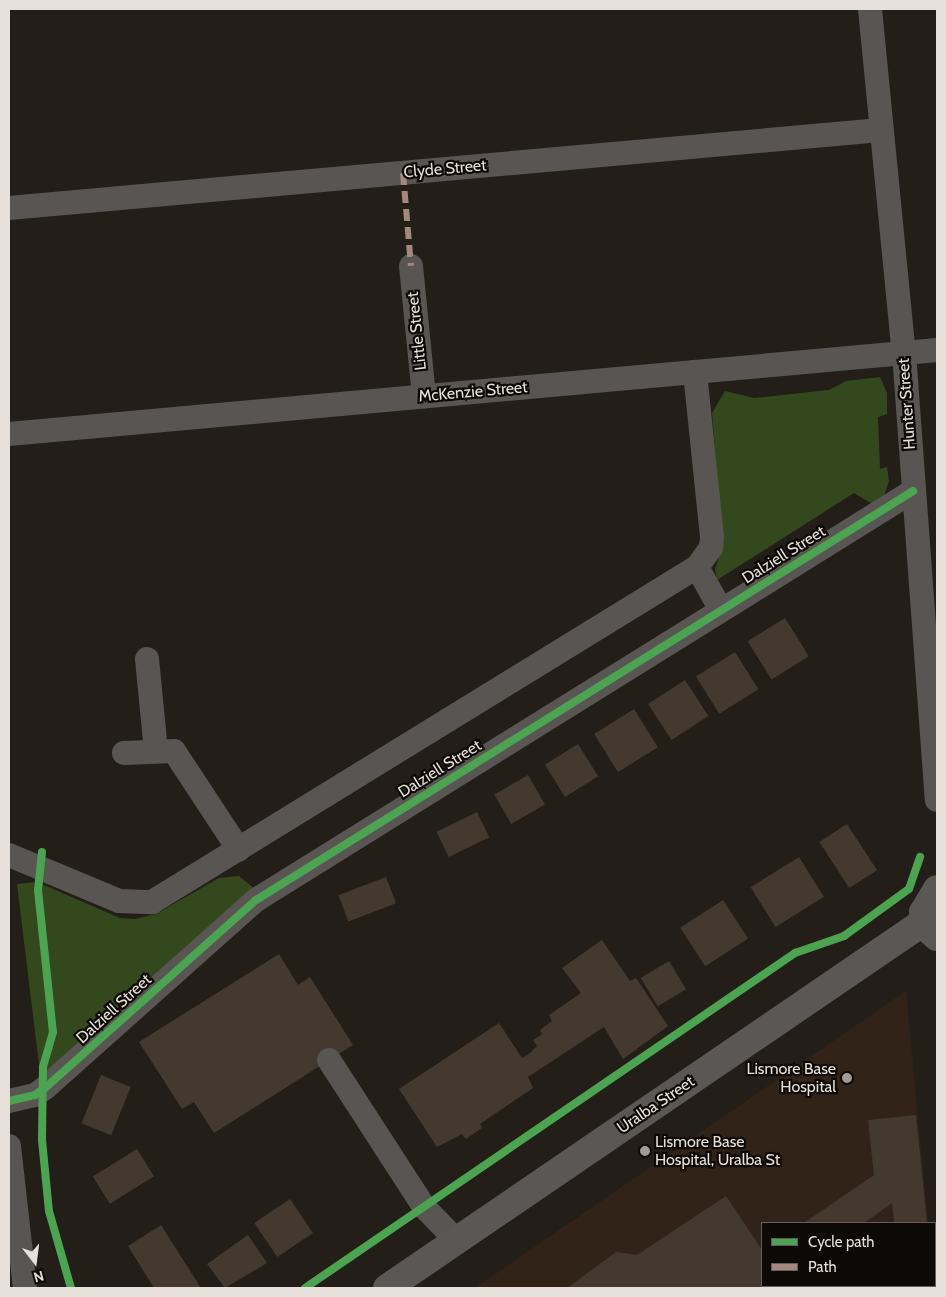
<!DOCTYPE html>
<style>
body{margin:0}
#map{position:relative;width:946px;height:1297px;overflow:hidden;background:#241e19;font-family:Cabin,sans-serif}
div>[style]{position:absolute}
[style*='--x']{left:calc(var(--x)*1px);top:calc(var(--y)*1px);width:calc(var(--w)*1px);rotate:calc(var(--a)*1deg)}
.built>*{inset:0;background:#322318}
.green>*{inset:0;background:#33481c}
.building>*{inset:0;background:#44392f;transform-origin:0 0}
.minor>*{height:24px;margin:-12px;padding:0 12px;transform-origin:12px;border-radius:12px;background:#585553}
.major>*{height:28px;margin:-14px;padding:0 14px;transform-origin:14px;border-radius:14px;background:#5a5754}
.quiet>*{height:6px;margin-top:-3px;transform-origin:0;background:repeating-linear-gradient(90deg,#a5887d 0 12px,transparent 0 18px)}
.cycleway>*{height:8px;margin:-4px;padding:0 4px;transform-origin:4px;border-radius:4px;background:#4ca352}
.dots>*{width:14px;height:14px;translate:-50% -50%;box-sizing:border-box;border:2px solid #0d0906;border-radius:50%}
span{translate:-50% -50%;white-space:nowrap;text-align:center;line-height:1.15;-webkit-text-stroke:4.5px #0d0906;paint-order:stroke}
.street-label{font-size:16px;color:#e7e0da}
.poi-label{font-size:16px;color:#e7e0da}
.right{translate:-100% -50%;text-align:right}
.left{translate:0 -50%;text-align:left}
.frame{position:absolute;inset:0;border:10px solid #e7e0da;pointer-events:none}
.legend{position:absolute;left:761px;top:1222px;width:175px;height:65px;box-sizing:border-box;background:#0d0906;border:1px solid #645f5b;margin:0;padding:6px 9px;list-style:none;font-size:15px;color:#e7e0da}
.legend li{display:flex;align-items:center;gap:10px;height:25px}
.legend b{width:25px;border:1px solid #645f5b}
.north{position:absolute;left:10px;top:1237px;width:50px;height:50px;-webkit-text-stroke:4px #0d0906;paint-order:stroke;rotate:165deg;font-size:14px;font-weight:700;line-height:20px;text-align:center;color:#e7e0da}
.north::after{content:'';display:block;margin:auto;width:18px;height:22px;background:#e7e0da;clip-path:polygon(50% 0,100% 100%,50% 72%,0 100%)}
</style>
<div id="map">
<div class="built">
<i style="clip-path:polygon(906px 991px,928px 1223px,762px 1223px,762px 1286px,934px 1288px,475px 1288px)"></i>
</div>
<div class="green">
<i style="clip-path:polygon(880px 377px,887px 393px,887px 414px,878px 417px,880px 469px,887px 467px,889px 481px,884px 496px,874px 505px,854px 493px,717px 580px,715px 569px,723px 546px,712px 413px,725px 391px,754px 398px,829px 390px,846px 381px)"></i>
<i style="clip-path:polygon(239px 876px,255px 889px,41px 1081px,17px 884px,37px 882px,120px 918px,135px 919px,156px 914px,219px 878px)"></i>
</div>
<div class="building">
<i style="left:785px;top:618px;width:45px;height:44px;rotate:58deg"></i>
<i style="left:735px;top:652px;width:44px;height:46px;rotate:58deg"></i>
<i style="left:685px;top:680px;width:43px;height:44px;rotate:57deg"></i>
<i style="left:634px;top:709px;width:45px;height:47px;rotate:58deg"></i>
<i style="left:578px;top:744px;width:38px;height:39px;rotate:58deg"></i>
<i style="left:528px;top:775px;width:34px;height:39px;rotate:60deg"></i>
<i style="left:477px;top:812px;width:28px;height:45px;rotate:64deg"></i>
<i style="left:847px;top:824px;width:55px;height:33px;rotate:57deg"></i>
<i style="left:799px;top:857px;width:47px;height:57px;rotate:58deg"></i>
<i style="left:386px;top:877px;width:28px;height:51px;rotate:69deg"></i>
<i style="left:723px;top:900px;width:46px;height:51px;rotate:57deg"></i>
<i style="clip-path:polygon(602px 940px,630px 981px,636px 978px,668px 1026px,623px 1059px,604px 1027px,528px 1077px,533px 1088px,480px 1124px,482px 1128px,466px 1139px,462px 1134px,437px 1147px,399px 1089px,499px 1023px,522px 1058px,530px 1053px,537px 1046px,533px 1040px,542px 1034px,540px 1030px,552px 1021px,549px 1015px,581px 993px,562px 968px)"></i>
<i style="clip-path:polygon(279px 954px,298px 985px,310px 977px,353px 1045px,214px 1133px,194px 1102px,182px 1109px,139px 1042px)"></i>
<i style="left:669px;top:961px;width:33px;height:33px;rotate:59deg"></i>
<i style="left:101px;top:1075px;width:32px;height:52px;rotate:22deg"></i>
<i style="clip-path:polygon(916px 1115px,927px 1223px,894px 1223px,892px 1203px,864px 1223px,804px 1223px,874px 1175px,868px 1120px)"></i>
<i style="left:137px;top:1149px;width:32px;height:52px;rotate:58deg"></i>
<i style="clip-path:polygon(726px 1196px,762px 1250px,762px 1286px,777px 1286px,773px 1288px,567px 1288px,616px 1252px,637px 1255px)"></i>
<i style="left:290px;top:1199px;width:41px;height:43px;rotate:56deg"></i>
<i style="clip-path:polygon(161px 1225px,201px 1288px,154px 1288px,128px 1246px)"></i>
<i style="clip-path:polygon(248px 1235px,267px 1263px,225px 1288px,207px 1264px)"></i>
</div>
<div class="minor">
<i style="--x:870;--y:9;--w:346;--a:84.4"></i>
<i style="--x:904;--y:353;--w:448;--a:85.8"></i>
<i style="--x:9;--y:208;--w:875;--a:-5.11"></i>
<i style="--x:411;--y:266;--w:131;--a:84.3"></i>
<i style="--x:9;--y:434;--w:932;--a:-5.17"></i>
<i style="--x:697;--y:567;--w:49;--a:60.8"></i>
<i style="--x:147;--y:659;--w:91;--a:84.4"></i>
<i style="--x:124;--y:753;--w:50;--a:-2.3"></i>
<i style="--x:174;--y:751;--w:118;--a:56.7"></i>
<i style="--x:9;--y:855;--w:119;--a:22.7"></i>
<i style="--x:119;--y:901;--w:33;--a:2"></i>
<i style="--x:152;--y:902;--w:640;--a:-31.58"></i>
<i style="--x:697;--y:567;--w:24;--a:-54"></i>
<i style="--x:711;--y:548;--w:11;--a:-85"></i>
<i style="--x:712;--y:537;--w:166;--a:-95.9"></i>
<i style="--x:329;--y:1060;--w:175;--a:57.1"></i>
<i style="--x:424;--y:1207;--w:47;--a:45.9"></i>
<i style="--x:9;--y:1101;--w:27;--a:-13"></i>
<i style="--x:35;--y:1095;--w:12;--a:-35"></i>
<i style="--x:45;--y:1088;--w:283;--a:-41.7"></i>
<i style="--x:256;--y:900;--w:774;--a:-31.9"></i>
<i style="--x:9;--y:1146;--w:143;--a:83.6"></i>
</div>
<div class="major">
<i style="--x:937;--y:889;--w:27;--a:121"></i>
<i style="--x:923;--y:912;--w:18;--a:74"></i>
<i style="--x:928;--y:929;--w:12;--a:42"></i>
<i style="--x:387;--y:1288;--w:651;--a:-34.3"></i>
</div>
<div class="quiet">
<i style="--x:403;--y:173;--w:93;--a:85.1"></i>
</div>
<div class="cycleway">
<i style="--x:42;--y:852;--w:38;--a:96"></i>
<i style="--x:38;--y:890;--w:143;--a:84"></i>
<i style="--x:53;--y:1032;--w:36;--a:106"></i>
<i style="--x:43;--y:1067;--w:73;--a:90.8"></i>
<i style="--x:42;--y:1140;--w:71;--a:84.4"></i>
<i style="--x:49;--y:1211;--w:80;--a:74.1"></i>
<i style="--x:9;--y:1101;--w:27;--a:-13"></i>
<i style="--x:35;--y:1095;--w:12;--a:-35"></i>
<i style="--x:45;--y:1088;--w:283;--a:-41.7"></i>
<i style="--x:256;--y:900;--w:774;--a:-31.9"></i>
<i style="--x:305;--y:1288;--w:594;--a:-34.36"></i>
<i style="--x:795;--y:953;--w:52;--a:-19.1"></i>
<i style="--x:844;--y:936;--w:80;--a:-35.9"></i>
<i style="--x:909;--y:889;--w:34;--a:-71"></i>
</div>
<div class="dots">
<i style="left:847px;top:1078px;background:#a39c96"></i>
<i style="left:645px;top:1151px;background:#a39c96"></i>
</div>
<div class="street-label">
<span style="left:445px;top:169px;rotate:-5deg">Clyde Street</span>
<span style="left:417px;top:331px;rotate:-96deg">Little Street</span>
<span style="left:473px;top:392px;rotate:-5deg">McKenzie Street</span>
<span style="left:907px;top:404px;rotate:-94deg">Hunter Street</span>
<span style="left:784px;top:555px;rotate:-32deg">Dalziell Street</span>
<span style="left:440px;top:769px;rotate:-32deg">Dalziell Street</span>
<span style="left:114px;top:1009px;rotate:-42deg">Dalziell Street</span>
<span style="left:656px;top:1105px;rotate:-34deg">Uralba Street</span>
</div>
<div class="poi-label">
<span class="right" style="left:836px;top:1078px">Lismore Base<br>Hospital</span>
<span class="left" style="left:655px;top:1151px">Lismore Base<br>Hospital, Uralba St</span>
</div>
<div class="frame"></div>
<ul class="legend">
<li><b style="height:6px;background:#4ca352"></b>Cycle path</li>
<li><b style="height:6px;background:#a5887d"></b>Path</li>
</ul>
<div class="north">N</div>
</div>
